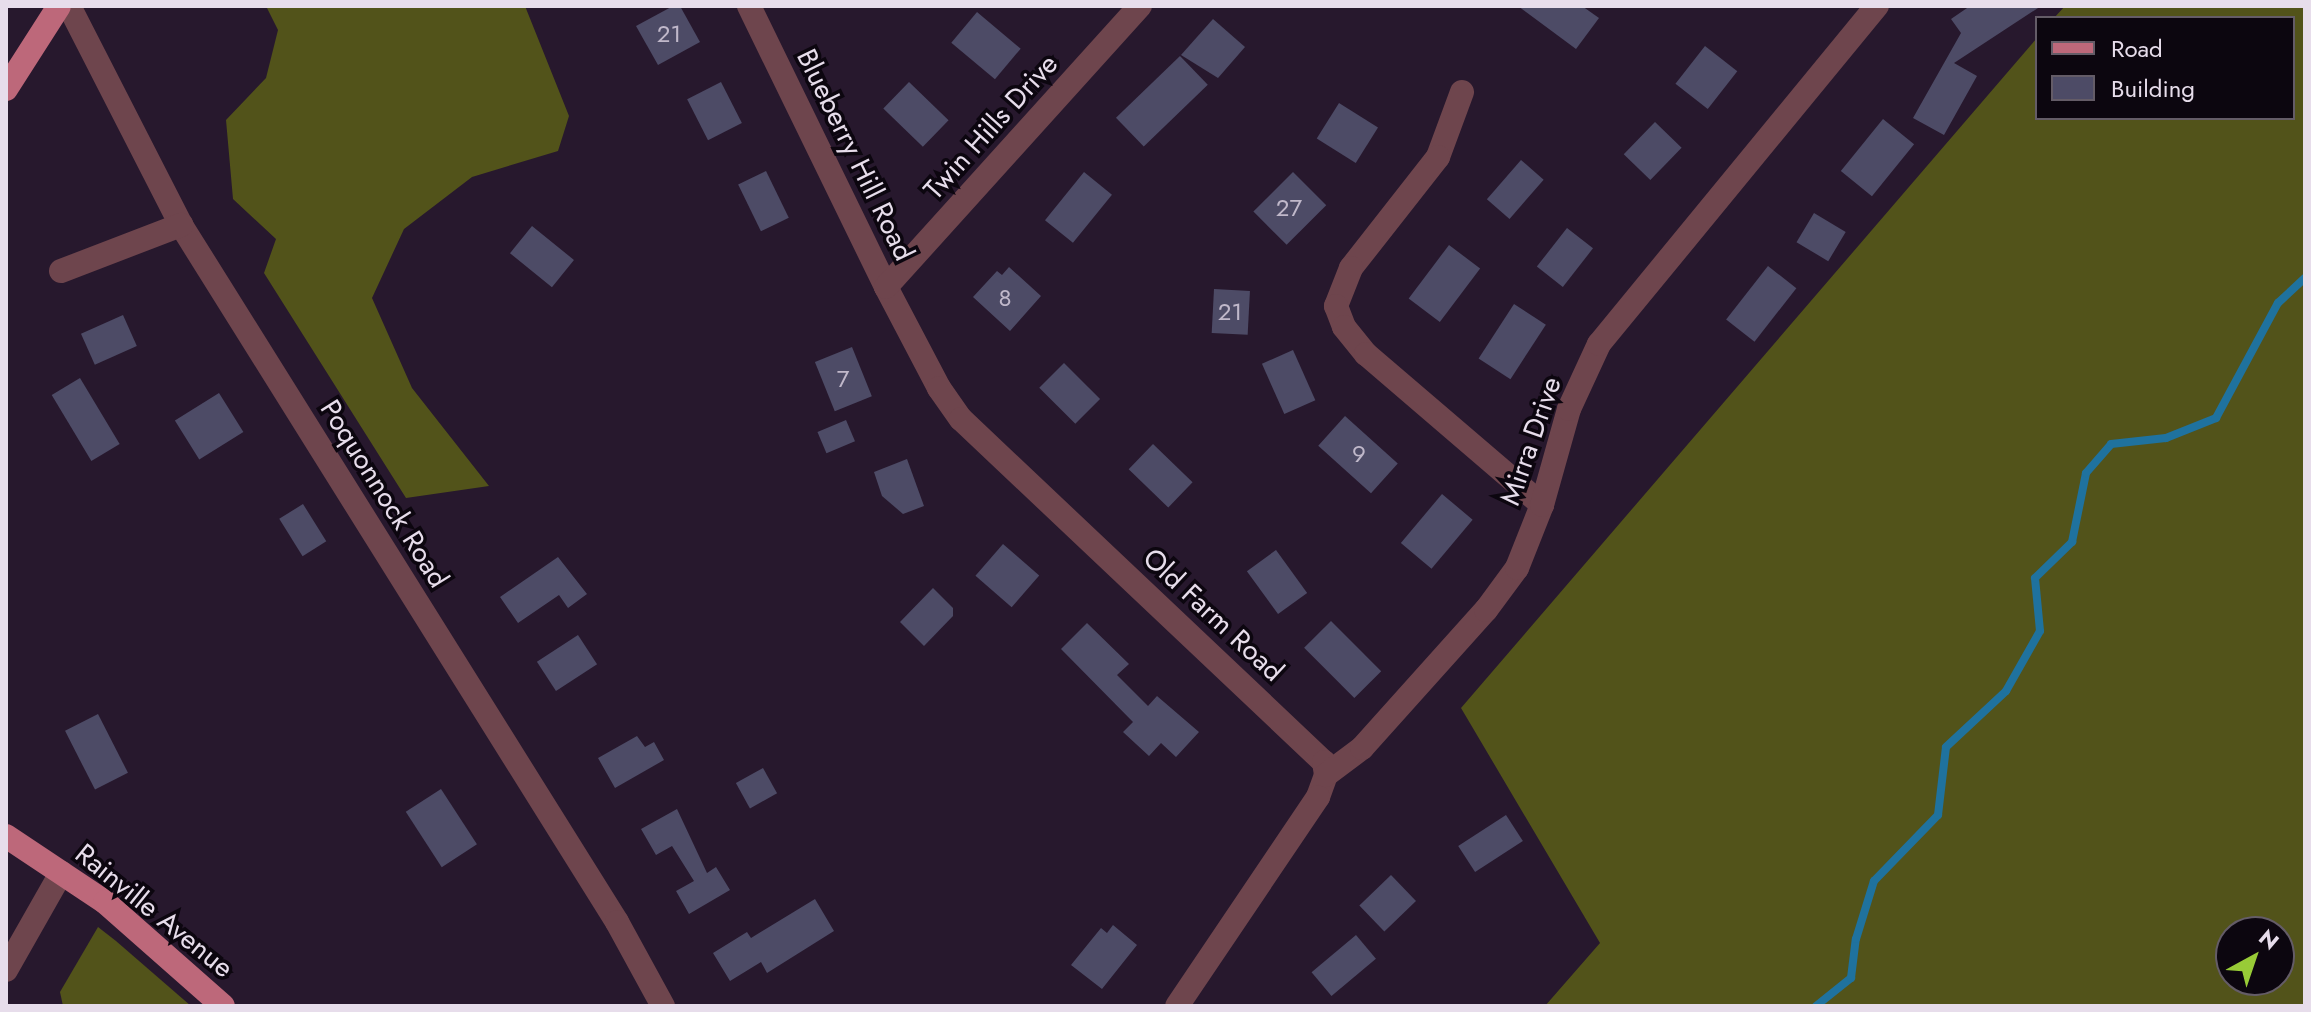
<!DOCTYPE html>
<style>
body{margin:0}
#map{position:relative;width:2311px;height:1012px;overflow:hidden;background:#27182d;font-family:Jost,sans-serif}
div>[style]{position:absolute}
[style*='--x']{left:calc(var(--x)*1px);top:calc(var(--y)*1px);width:calc(var(--w)*1px);rotate:calc(var(--a)*1deg)}
.forest>*{inset:0;background:#52531a}
.stream>*{height:8px;margin:-4px;padding:0 4px;transform-origin:4px;border-radius:4px;background:#1f729e}
.building>*{inset:0;background:#4d4b66;transform-origin:0 0}
.minor>*{height:24px;margin:-12px;padding:0 12px;transform-origin:12px;border-radius:12px;background:#6e454d}
.major>*{height:24px;margin:-12px;padding:0 12px;transform-origin:12px;border-radius:12px;background:#bd687a}
span{translate:-50% -50%;white-space:nowrap;text-align:center;line-height:1.15;-webkit-text-stroke:7px #0c060f;paint-order:stroke}
.number-label{font-size:24px;color:#c0b8ca}
.number-label span{-webkit-text-stroke-width:0}
.street-label{font-size:28px;color:#e7ddeb}
.frame{position:absolute;inset:0;border:8px solid #e7ddeb;pointer-events:none}
.legend{position:absolute;left:2035px;top:16px;width:260px;height:104px;box-sizing:border-box;background:#0c060f;border:2px solid #645c67;margin:0;padding:10px 14px;list-style:none;font-size:24px;color:#e7ddeb}
.legend li{display:flex;align-items:center;gap:16px;height:40px}
.legend b{width:40px;border:2px solid #645c67}
.north{position:absolute;left:2215px;top:916px;width:80px;height:80px;box-sizing:border-box;background:#0c060f;border:2px solid #645c67;border-radius:50%;rotate:40deg;font-size:22px;font-weight:700;line-height:32px;text-align:center;color:#e7ddeb}
.north::after{content:'';display:block;margin:auto;width:28px;height:36px;background:#98cb37;clip-path:polygon(50% 0,100% 100%,50% 72%,0 100%)}
</style>
<div id="map">
<div class="forest">
<i style="clip-path:polygon(266px 6px,525px 6px,569px 116px,558px 151px,472px 177px,404px 229px,372px 298px,412px 388px,489px 486px,406px 498px,264px 273px,276px 239px,233px 199px,226px 120px,266px 78px,278px 30px)"></i>
<i style="clip-path:polygon(evenodd,2065px 6px,2305px 6px,2305px 1006px,1545px 1006px,1600px 943px,1461px 708px,2037px 38px,2037px 118px,2293px 118px,2293px 18px,2054px 18px,2065px 6px,2231px 932px,2279px 932px,2279px 980px,2231px 980px,2231px 932px)"></i>
<i style="clip-path:polygon(98px 927px,116px 941px,191px 1006px,63px 1006px,60px 992px)"></i>
</div>
<div class="stream">
<i style="--x:1816;--y:1006;--w:45;--a:-38.7"></i>
<i style="--x:1851;--y:978;--w:39;--a:-83"></i>
<i style="--x:1856;--y:939;--w:61;--a:-72.8"></i>
<i style="--x:1874;--y:881;--w:92;--a:-45.9"></i>
<i style="--x:1938;--y:815;--w:68;--a:-83.3"></i>
<i style="--x:1946;--y:747;--w:82;--a:-43"></i>
<i style="--x:2006;--y:691;--w:69;--a:-60.5"></i>
<i style="--x:2040;--y:631;--w:53;--a:-95.4"></i>
<i style="--x:2035;--y:578;--w:52;--a:-44.2"></i>
<i style="--x:2072;--y:542;--w:70;--a:-78.5"></i>
<i style="--x:2086;--y:473;--w:38;--a:-49"></i>
<i style="--x:2111;--y:444;--w:55;--a:-6.2"></i>
<i style="--x:2166;--y:438;--w:54;--a:-21.8"></i>
<i style="--x:2216;--y:418;--w:131;--a:-61.7"></i>
<i style="--x:2278;--y:303;--w:37;--a:-43"></i>
</div>
<div class="building">
<i style="clip-path:polygon(673px 6px,680px 6px,700px 42px,658px 65px,636px 26px)"></i>
<i style="clip-path:polygon(1518px 6px,1582px 6px,1599px 18px,1576px 49px)"></i>
<i style="clip-path:polygon(1970px 6px,2041px 6px,1954px 63px,1977px 76px,1944px 135px,1913px 118px,1961px 33px,1951px 19px)"></i>
<i style="left:977px;top:12px;width:57px;height:40px;rotate:40deg"></i>
<i style="clip-path:polygon(1213px 19px,1245px 47px,1218px 78px,1181px 55px)"></i>
<i style="left:1705px;top:46px;width:41px;height:48px;rotate:38deg"></i>
<i style="left:1180px;top:56px;width:40px;height:89px;rotate:46deg"></i>
<i style="left:721px;top:82px;width:46px;height:38px;rotate:63deg"></i>
<i style="left:909px;top:82px;width:55px;height:37px;rotate:44deg"></i>
<i style="left:1339px;top:103px;width:46px;height:42px;rotate:32deg"></i>
<i style="left:1883px;top:119px;width:40px;height:67px;rotate:39deg"></i>
<i style="left:1655px;top:122px;width:37px;height:45px;rotate:44deg"></i>
<i style="left:1521px;top:160px;width:30px;height:52px;rotate:41deg"></i>
<i style="left:766px;top:171px;width:52px;height:31px;rotate:64deg"></i>
<i style="left:1084px;top:172px;width:36px;height:62px;rotate:39deg"></i>
<i style="left:1293px;top:172px;width:47px;height:56px;rotate:45deg"></i>
<i style="left:1814px;top:213px;width:37px;height:34px;rotate:31deg"></i>
<i style="left:532px;top:226px;width:54px;height:35px;rotate:39deg"></i>
<i style="left:1567px;top:228px;width:33px;height:49px;rotate:38deg"></i>
<i style="left:1449px;top:245px;width:39px;height:67px;rotate:37deg"></i>
<i style="left:1768px;top:266px;width:36px;height:68px;rotate:38deg"></i>
<i style="clip-path:polygon(1009px 267px,1041px 296px,1010px 331px,973px 297px,997px 271px,1002px 275px)"></i>
<i style="left:1214px;top:289px;width:36px;height:44px;rotate:3deg"></i>
<i style="left:1514px;top:304px;width:38px;height:65px;rotate:33deg"></i>
<i style="left:123px;top:315px;width:34px;height:46px;rotate:66deg"></i>
<i style="left:852px;top:347px;width:53px;height:40px;rotate:68deg"></i>
<i style="left:1293px;top:350px;width:55px;height:34px;rotate:66deg"></i>
<i style="left:1064px;top:363px;width:51px;height:35px;rotate:45deg"></i>
<i style="left:80px;top:378px;width:77px;height:33px;rotate:59deg"></i>
<i style="left:219px;top:393px;width:46px;height:52px;rotate:58deg"></i>
<i style="left:1345px;top:416px;width:71px;height:40px;rotate:42deg"></i>
<i style="left:846px;top:420px;width:23px;height:31px;rotate:67deg"></i>
<i style="left:1153px;top:444px;width:55px;height:35px;rotate:44deg"></i>
<i style="clip-path:polygon(907px 459px,924px 506px,903px 514px,882px 496px,874px 472px)"></i>
<i style="left:1442px;top:494px;width:40px;height:64px;rotate:40deg"></i>
<i style="left:303px;top:504px;width:44px;height:28px;rotate:58deg"></i>
<i style="left:1003px;top:544px;width:48px;height:42px;rotate:41deg"></i>
<i style="left:1276px;top:550px;width:53px;height:36px;rotate:54deg"></i>
<i style="clip-path:polygon(558px 557px,587px 594px,568px 608px,559px 595px,518px 623px,500px 597px)"></i>
<i style="clip-path:polygon(933px 588px,953px 608px,953px 616px,924px 646px,900px 622px)"></i>
<i style="left:1331px;top:621px;width:71px;height:38px;rotate:45deg"></i>
<i style="clip-path:polygon(1087px 623px,1129px 664px,1117px 675px,1148px 706px,1157px 696px,1199px 732px,1176px 757px,1161px 743px,1149px 756px,1123px 732px,1133px 722px,1061px 649px)"></i>
<i style="left:578px;top:635px;width:35px;height:49px;rotate:57deg"></i>
<i style="left:98px;top:714px;width:66px;height:37px;rotate:63deg"></i>
<i style="clip-path:polygon(637px 736px,645px 747px,654px 742px,664px 760px,615px 788px,598px 758px)"></i>
<i style="left:763px;top:768px;width:29px;height:31px;rotate:61deg"></i>
<i style="left:441px;top:789px;width:66px;height:42px;rotate:57deg"></i>
<i style="clip-path:polygon(677px 809px,707px 873px,716px 867px,730px 890px,689px 914px,676px 891px,694px 881px,672px 846px,656px 855px,641px 829px)"></i>
<i style="left:1506px;top:815px;width:31px;height:57px;rotate:57deg"></i>
<i style="left:1391px;top:875px;width:36px;height:44px;rotate:46deg"></i>
<i style="clip-path:polygon(815px 899px,834px 931px,767px 973px,761px 962px,730px 981px,713px 953px,747px 932px,751px 938px)"></i>
<i style="clip-path:polygon(1113px 925px,1137px 945px,1102px 989px,1071px 965px,1101px 928px,1107px 933px)"></i>
<i style="left:1356px;top:935px;width:31px;height:58px;rotate:50deg"></i>
</div>
<div class="minor">
<i style="--x:69;--y:6;--w:246;--a:62.9"></i>
<i style="--x:181;--y:225;--w:822;--a:57.97"></i>
<i style="--x:617;--y:922;--w:96;--a:61.3"></i>
<i style="--x:749;--y:6;--w:313;--a:64"></i>
<i style="--x:886;--y:287;--w:114;--a:62.3"></i>
<i style="--x:939;--y:388;--w:38;--a:55"></i>
<i style="--x:961;--y:419;--w:499;--a:43.4"></i>
<i style="--x:1324;--y:762;--w:13;--a:81"></i>
<i style="--x:1326;--y:775;--w:23;--a:110"></i>
<i style="--x:1318;--y:797;--w:252;--a:124"></i>
<i style="--x:1462;--y:92;--w:69;--a:110.3"></i>
<i style="--x:1438;--y:157;--w:141;--a:128.1"></i>
<i style="--x:1351;--y:268;--w:41;--a:111.5"></i>
<i style="--x:1336;--y:306;--w:22;--a:69"></i>
<i style="--x:1344;--y:327;--w:35;--a:51"></i>
<i style="--x:1366;--y:354;--w:232;--a:40.6"></i>
<i style="--x:61;--y:271;--w:129;--a:-21"></i>
<i style="--x:886;--y:287;--w:379;--a:-47.9"></i>
<i style="--x:1326;--y:775;--w:45;--a:-36.9"></i>
<i style="--x:1362;--y:748;--w:186;--a:-48.1"></i>
<i style="--x:1486;--y:610;--w:52;--a:-53.6"></i>
<i style="--x:1517;--y:568;--w:68;--a:-68.4"></i>
<i style="--x:1542;--y:505;--w:100;--a:-74.3"></i>
<i style="--x:1569;--y:409;--w:72;--a:-65.2"></i>
<i style="--x:1599;--y:344;--w:438;--a:-50.6"></i>
<i style="--x:6;--y:970;--w:112;--a:-60.4"></i>
</div>
<div class="major">
<i style="--x:6;--y:89;--w:98;--a:-57.4"></i>
<i style="--x:6;--y:836;--w:119;--a:33.7"></i>
<i style="--x:105;--y:902;--w:157;--a:41.4"></i>
</div>
<div class="number-label">
<span style="left:669px;top:34px">21</span>
<span style="left:1289px;top:208px">27</span>
<span style="left:1005px;top:298px">8</span>
<span style="left:1230px;top:312px">21</span>
<span style="left:843px;top:379px">7</span>
<span style="left:1359px;top:454px">9</span>
</div>
<div class="street-label">
<span style="left:991px;top:127px;rotate:-48deg">Twin Hills Drive</span>
<span style="left:855px;top:155px;rotate:64deg">Blueberry Hill Road</span>
<span style="left:1531px;top:441px;rotate:-71deg">Mirra Drive</span>
<span style="left:384px;top:494px;rotate:58deg">Poquonnock Road</span>
<span style="left:1213px;top:615px;rotate:43deg">Old Farm Road</span>
<span style="left:154px;top:911px;rotate:39deg">Rainville Avenue</span>
</div>
<div class="frame"></div>
<ul class="legend">
<li><b style="height:10px;background:#bd687a"></b>Road</li>
<li><b style="height:22px;background:#4d4b66"></b>Building</li>
</ul>
<div class="north">N</div>
</div>
